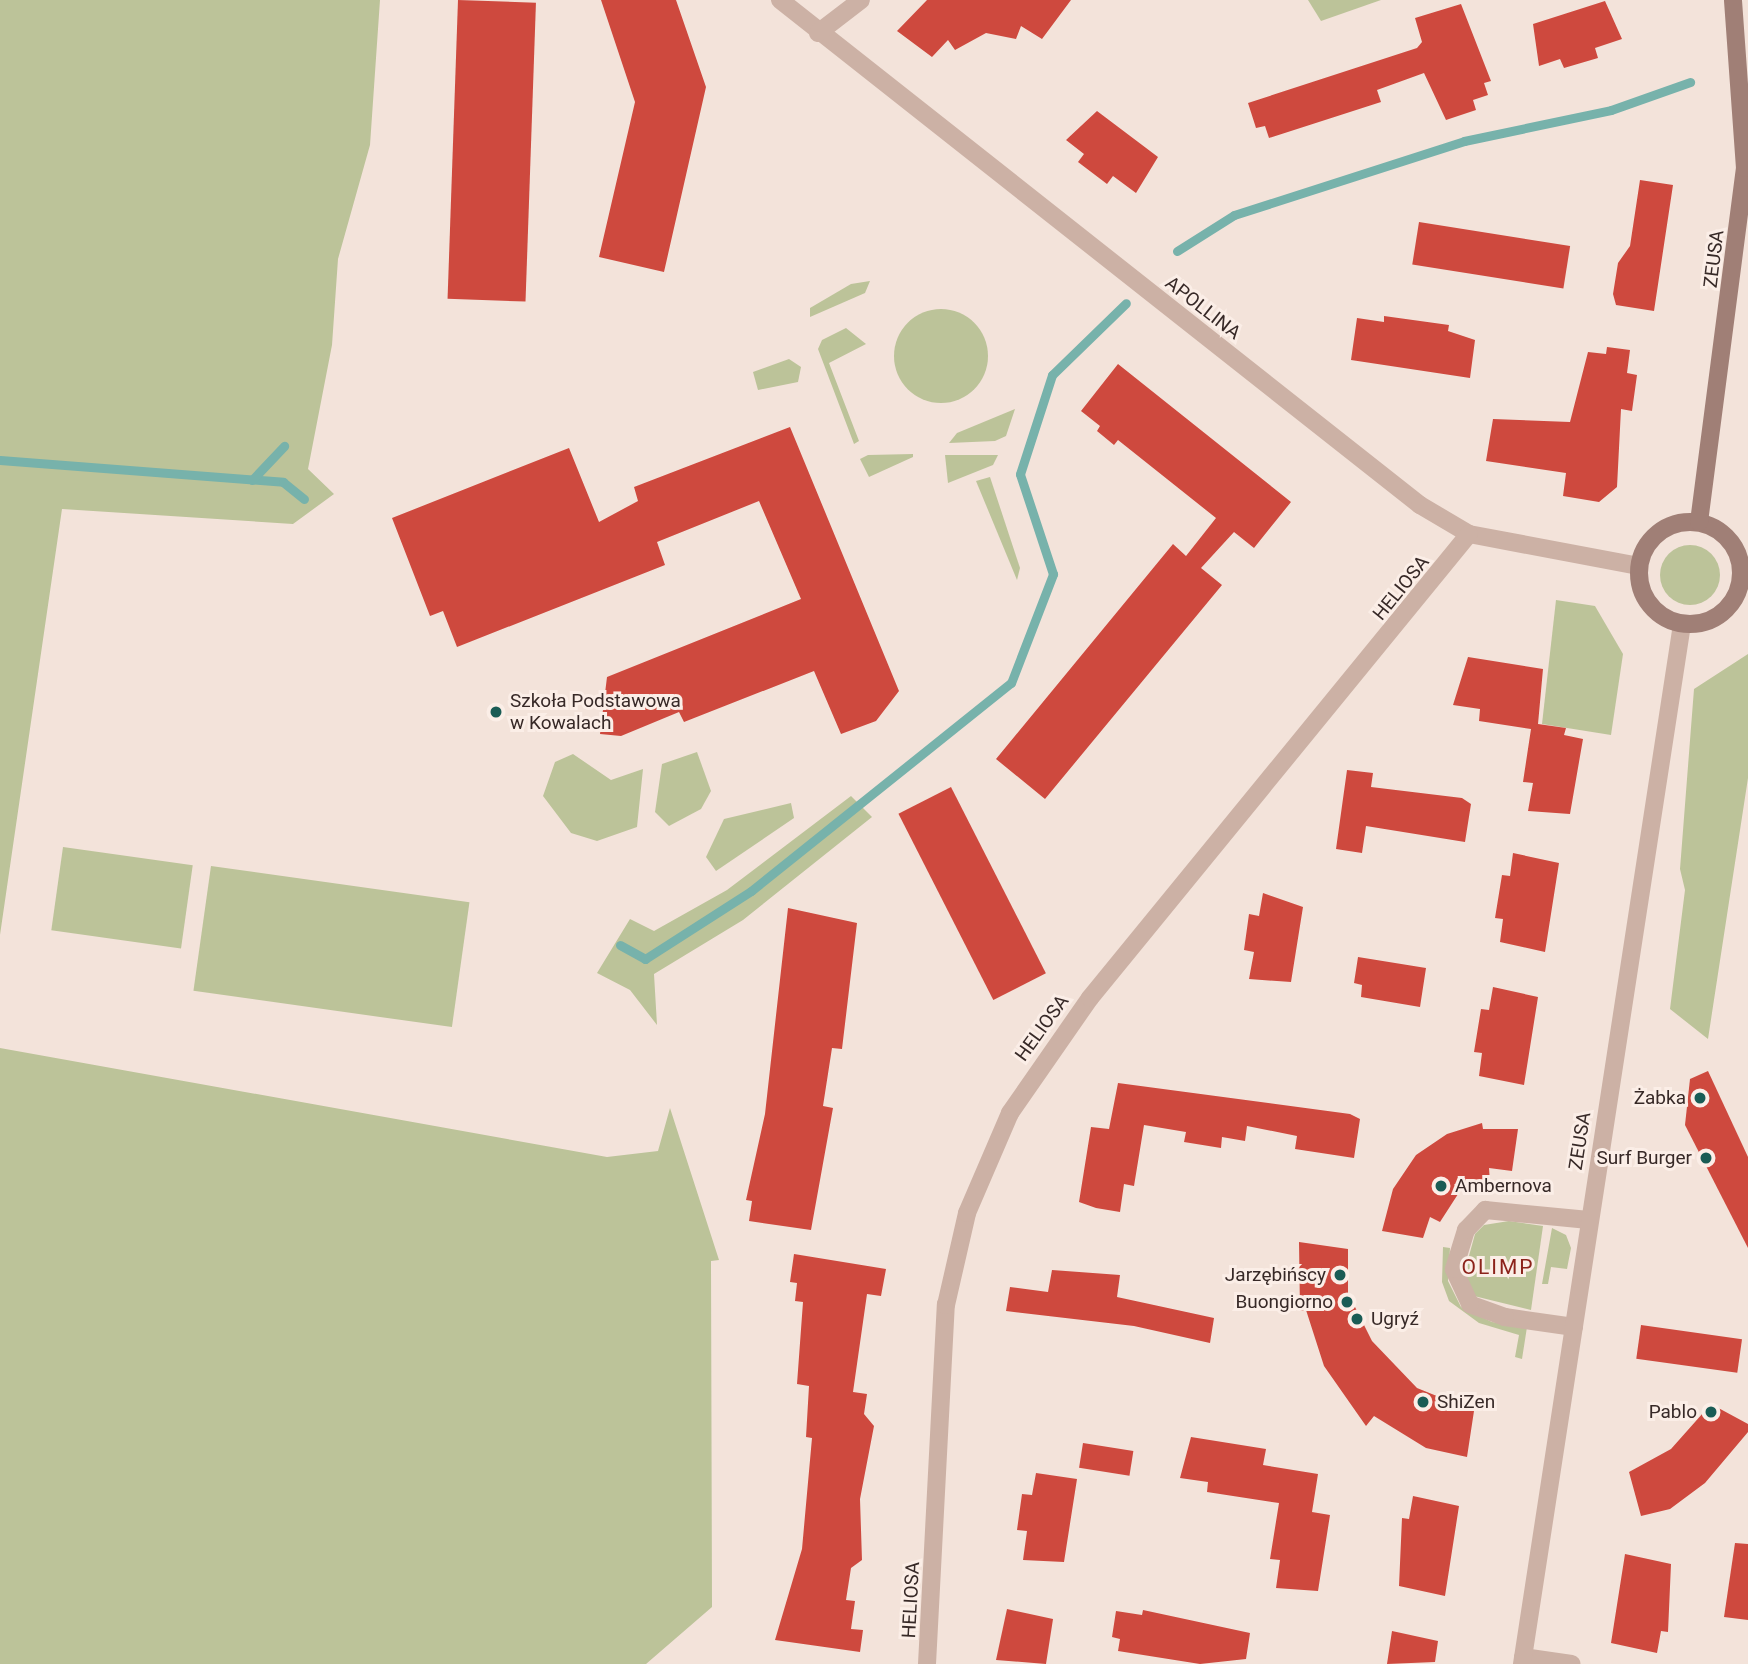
<!DOCTYPE html>
<meta charset="utf-8">
<style>
body{margin:0}
#map{position:relative;width:1748px;height:1664px;overflow:hidden;background:#f3e3da;font-family:Roboto,sans-serif}
div>[style]{position:absolute}
[style*='--x']{left:calc(var(--x)*1px);top:calc(var(--y)*1px);width:calc(var(--w)*1px);rotate:calc(var(--a)*1deg)}
.green>*{inset:0;background:#bcc399;transform-origin:0 0}
.round{border-radius:50%}
.stream>*{height:9px;margin:-4.5px;padding:0 4.5px;transform-origin:4.5px;border-radius:4.5px;background:#77b2ab}
.building>*{inset:0;background:#ce493e;transform-origin:0 0}
.street>*{height:18px;margin:-9px;padding:0 9px;transform-origin:9px;border-radius:9px;background:#ccb1a5}
.secondary>*{height:18px;margin:-9px;padding:0 9px;transform-origin:9px;border-radius:9px;background:#a07f76}
.secondary>.ring{margin:-9px;padding:0;box-sizing:content-box;background:none;border:18px solid #a07f76;border-radius:50%}
.dots>*{width:19px;height:19px;translate:-50% -50%;box-sizing:border-box;border:4px solid #fbeee7;border-radius:50%}
span{translate:-50% -50%;white-space:nowrap;text-align:center;line-height:1.15;-webkit-text-stroke:6px #fbeee7;paint-order:stroke}
.street-label{font-size:19px;color:#372927}
.poi-label{font-size:19px;color:#372927}
.left{translate:0 -50%;text-align:left}
.right{translate:-100% -50%;text-align:right}
.neighbourhood-label{font-size:21px;color:#8c231b;letter-spacing:2px}
</style>
<div id="map">
<div class="green">
<i style="clip-path:polygon(0 0,380px 0,370px 145px,338px 259px,332px 345px,308px 469px,334px 494px,293px 524px,62px 509px,0 935px)"></i>
<i style="clip-path:polygon(1308px 0,1381px 0,1321px 21px)"></i>
<i style="clip-path:polygon(870px 281px,865px 293px,810px 317px,810px 308px,851px 284px)"></i>
<i class="round" style="left:894px;top:309px;width:94px;height:94px"></i>
<i style="clip-path:polygon(846px 328px,866px 344px,829px 363px,859px 441px,854px 444px,818px 349px,822px 340px)"></i>
<i style="clip-path:polygon(789px 359px,801px 367px,798px 382px,758px 390px,753px 372px)"></i>
<i style="clip-path:polygon(1015px 409px,1006px 436px,995px 441px,949px 443px,957px 433px)"></i>
<i style="clip-path:polygon(868px 455px,913px 454px,913px 457px,869px 477px,860px 459px)"></i>
<i style="clip-path:polygon(945px 455px,998px 455px,993px 465px,948px 483px)"></i>
<i style="clip-path:polygon(990px 477px,1020px 568px,1017px 580px,976px 481px)"></i>
<i class="round" style="left:1660px;top:545px;width:60px;height:60px"></i>
<i style="clip-path:polygon(1556px 600px,1595px 606px,1623px 654px,1611px 735px,1542px 724px)"></i>
<i style="clip-path:polygon(1748px 654px,1748px 778px,1708px 1039px,1670px 1009px,1685px 890px,1680px 869px,1694px 689px)"></i>
<i style="clip-path:polygon(697px 752px,711px 791px,701px 809px,669px 826px,655px 812px,662px 764px)"></i>
<i style="clip-path:polygon(573px 754px,611px 780px,643px 769px,637px 827px,597px 841px,571px 833px,543px 796px,555px 762px)"></i>
<i style="clip-path:polygon(851px 796px,872px 817px,743px 920px,654px 974px,657px 1025px,630px 990px,597px 973px,630px 919px,654px 931px,727px 890px)"></i>
<i style="clip-path:polygon(791px 803px,794px 818px,716px 871px,706px 857px,724px 819px)"></i>
<i style="left:63px;top:847px;width:131px;height:84px;rotate:8deg"></i>
<i style="left:211px;top:866px;width:261px;height:126px;rotate:8deg"></i>
<i style="clip-path:polygon(0 1048px,607px 1157px,658px 1151px,670px 1108px,719px 1260px,711px 1261px,712px 1607px,646px 1664px,0 1664px)"></i>
<i style="clip-path:polygon(1509px 1221px,1543px 1226px,1531px 1310px,1474px 1296px,1464px 1274px,1475px 1234px,1484px 1225px)"></i>
<i style="clip-path:polygon(1552px 1228px,1566px 1235px,1571px 1248px,1567px 1269px,1551px 1267px,1548px 1284px,1542px 1284px)"></i>
<i style="clip-path:polygon(1443px 1247px,1450px 1248px,1448px 1281px,1461px 1307px,1492px 1322px,1527px 1327px,1522px 1359px,1515px 1357px,1519px 1335px,1479px 1323px,1449px 1301px,1442px 1282px)"></i>
</div>
<div class="stream">
<i style="--x:1177;--y:251;--w:67;--a:-32.3"></i>
<i style="--x:1234;--y:215;--w:242;--a:-17.8"></i>
<i style="--x:1464;--y:141;--w:150;--a:-11.9"></i>
<i style="--x:1611;--y:110;--w:84;--a:-19.5"></i>
<i style="--x:0;--y:460;--w:284;--a:4.4"></i>
<i style="--x:283;--y:482;--w:27;--a:39"></i>
<i style="--x:252;--y:480;--w:47;--a:-46.7"></i>
<i style="--x:620;--y:945;--w:29;--a:29"></i>
<i style="--x:645;--y:959;--w:126;--a:-32.7"></i>
<i style="--x:751;--y:891;--w:333;--a:-38.7"></i>
<i style="--x:1011;--y:683;--w:117;--a:-68.9"></i>
<i style="--x:1053;--y:574;--w:105;--a:-108.3"></i>
<i style="--x:1020;--y:474;--w:104;--a:-72.1"></i>
<i style="--x:1052;--y:375;--w:103;--a:-44.2"></i>
</div>
<div class="building">
<i style="left:458px;top:0;width:78px;height:299px;rotate:2deg"></i>
<i style="clip-path:polygon(601px 0,676px 0,706px 87px,664px 272px,599px 257px,635px 102px)"></i>
<i style="clip-path:polygon(927px 0,1071px 0,1042px 39px,1021px 26px,1016px 39px,986px 33px,955px 50px,948px 40px,932px 57px,897px 31px)"></i>
<i style="clip-path:polygon(1605px 1px,1622px 39px,1595px 48px,1598px 58px,1564px 68px,1560px 59px,1539px 66px,1533px 24px)"></i>
<i style="clip-path:polygon(1461px 4px,1491px 81px,1484px 83px,1488px 95px,1473px 100px,1476px 110px,1446px 120px,1424px 73px,1377px 90px,1381px 102px,1269px 138px,1265px 126px,1256px 128px,1248px 103px,1417px 48px,1422px 42px,1415px 18px)"></i>
<i style="clip-path:polygon(1097px 111px,1158px 157px,1136px 193px,1113px 176px,1107px 184px,1078px 162px,1084px 154px,1066px 140px)"></i>
<i style="clip-path:polygon(1640px 180px,1673px 185px,1654px 311px,1616px 305px,1613px 294px,1618px 263px,1630px 246px)"></i>
<i style="left:1419px;top:222px;width:153px;height:43px;rotate:9deg"></i>
<i style="clip-path:polygon(1384px 316px,1449px 325px,1448px 331px,1475px 340px,1470px 378px,1351px 360px,1357px 318px,1384px 322px)"></i>
<i style="clip-path:polygon(1607px 347px,1630px 350px,1627px 373px,1637px 375px,1632px 411px,1621px 409px,1617px 487px,1599px 502px,1563px 496px,1566px 473px,1486px 461px,1493px 419px,1570px 422px,1588px 352px,1606px 354px)"></i>
<i style="clip-path:polygon(1118px 364px,1291px 502px,1254px 548px,1234px 532px,1201px 568px,1222px 585px,1045px 799px,996px 759px,1173px 544px,1186px 556px,1216px 518px,1118px 440px,1114px 445px,1097px 431px,1100px 426px,1081px 411px)"></i>
<i style="clip-path:polygon(790px 427px,899px 691px,876px 721px,841px 734px,814px 671px,684px 722px,679px 712px,621px 736px,600px 734px,607px 677px,801px 599px,759px 501px,657px 542px,665px 565px,457px 647px,443px 611px,430px 616px,392px 518px,569px 448px,599px 522px,638px 501px,634px 487px)"></i>
<i style="clip-path:polygon(1468px 657px,1543px 669px,1538px 724px,1566px 728px,1564px 735px,1583px 739px,1570px 814px,1528px 811px,1533px 783px,1523px 782px,1531px 729px,1479px 721px,1480px 709px,1453px 705px)"></i>
<i style="clip-path:polygon(1347px 770px,1373px 773px,1371px 787px,1462px 798px,1471px 804px,1465px 842px,1366px 826px,1362px 853px,1336px 849px)"></i>
<i style="left:951px;top:787px;width:209px;height:59px;rotate:63deg"></i>
<i style="clip-path:polygon(1513px 853px,1559px 863px,1545px 952px,1500px 942px,1503px 919px,1495px 918px,1502px 875px,1510px 876px)"></i>
<i style="clip-path:polygon(1263px 893px,1303px 907px,1291px 982px,1249px 979px,1254px 952px,1244px 950px,1249px 914px,1259px 916px)"></i>
<i style="clip-path:polygon(788px 908px,857px 923px,842px 1049px,832px 1048px,823px 1106px,833px 1108px,811px 1230px,749px 1221px,752px 1201px,746px 1200px,765px 1114px)"></i>
<i style="clip-path:polygon(1358px 957px,1426px 968px,1420px 1007px,1361px 997px,1362px 985px,1354px 983px)"></i>
<i style="clip-path:polygon(1493px 987px,1538px 997px,1524px 1085px,1479px 1076px,1482px 1053px,1474px 1052px,1481px 1009px,1489px 1010px)"></i>
<i style="clip-path:polygon(1708px 1071px,1748px 1157px,1748px 1248px,1685px 1125px,1690px 1079px)"></i>
<i style="clip-path:polygon(1118px 1083px,1350px 1114px,1360px 1119px,1354px 1158px,1295px 1149px,1297px 1136px,1247px 1126px,1245px 1141px,1222px 1137px,1221px 1148px,1184px 1142px,1186px 1132px,1144px 1125px,1134px 1186px,1124px 1184px,1120px 1212px,1096px 1208px,1079px 1202px,1091px 1127px,1109px 1129px)"></i>
<i style="clip-path:polygon(1482px 1123px,1483px 1129px,1518px 1129px,1512px 1171px,1489px 1168px,1490px 1183px,1460px 1191px,1440px 1222px,1430px 1217px,1423px 1238px,1382px 1231px,1393px 1189px,1416px 1155px,1447px 1134px)"></i>
<i style="clip-path:polygon(1299px 1242px,1348px 1249px,1348px 1293px,1372px 1341px,1417px 1388px,1474px 1411px,1467px 1457px,1426px 1448px,1374px 1416px,1366px 1426px,1324px 1366px,1306px 1310px,1300px 1311px)"></i>
<i style="clip-path:polygon(794px 1254px,886px 1269px,881px 1296px,867px 1294px,853px 1392px,867px 1394px,864px 1414px,874px 1426px,860px 1499px,862px 1560px,851px 1568px,846px 1600px,855px 1601px,851px 1629px,863px 1630px,860px 1652px,775px 1640px,802px 1549px,812px 1438px,806px 1437px,809px 1386px,797px 1384px,803px 1302px,795px 1301px,797px 1283px,790px 1282px)"></i>
<i style="clip-path:polygon(1052px 1270px,1120px 1275px,1117px 1297px,1214px 1318px,1210px 1343px,1134px 1326px,1006px 1311px,1010px 1287px,1048px 1292px)"></i>
<i style="left:1641px;top:1325px;width:102px;height:34px;rotate:8deg"></i>
<i style="clip-path:polygon(1711px 1404px,1748px 1424px,1748px 1432px,1705px 1483px,1670px 1509px,1641px 1516px,1629px 1472px,1671px 1449px)"></i>
<i style="clip-path:polygon(1191px 1437px,1266px 1449px,1263px 1465px,1318px 1474px,1312px 1512px,1330px 1515px,1318px 1591px,1276px 1588px,1280px 1560px,1270px 1559px,1279px 1503px,1207px 1492px,1208px 1482px,1180px 1478px)"></i>
<i style="left:1083px;top:1443px;width:51px;height:25px;rotate:9deg"></i>
<i style="clip-path:polygon(1036px 1473px,1077px 1479px,1064px 1562px,1023px 1560px,1027px 1531px,1017px 1530px,1022px 1494px,1032px 1495px)"></i>
<i style="clip-path:polygon(1413px 1496px,1459px 1506px,1445px 1596px,1399px 1586px,1402px 1518px,1409px 1519px)"></i>
<i style="clip-path:polygon(1735px 1543px,1748px 1544px,1748px 1620px,1724px 1617px)"></i>
<i style="clip-path:polygon(1625px 1554px,1671px 1564px,1668px 1632px,1661px 1631px,1657px 1653px,1611px 1643px)"></i>
<i style="clip-path:polygon(1007px 1609px,1053px 1619px,1046px 1664px,996px 1660px)"></i>
<i style="clip-path:polygon(1143px 1610px,1250px 1633px,1246px 1659px,1200px 1664px,1118px 1651px,1120px 1639px,1112px 1637px,1116px 1611px,1142px 1615px)"></i>
<i style="clip-path:polygon(1392px 1631px,1438px 1641px,1435px 1662px,1387px 1664px)"></i>
</div>
<div class="street">
<i style="--x:780;--y:0;--w:815;--a:38.28"></i>
<i style="--x:1420;--y:505;--w:57;--a:30.6"></i>
<i style="--x:1469;--y:534;--w:172;--a:10.7"></i>
<i style="--x:818;--y:33;--w:54;--a:-37.5"></i>
<i style="--x:1574;--y:1327;--w:70;--a:-171.8"></i>
<i style="--x:1505;--y:1317;--w:37;--a:-160"></i>
<i style="--x:1470;--y:1304;--w:38;--a:-115"></i>
<i style="--x:1454;--y:1269;--w:41;--a:-72.9"></i>
<i style="--x:1466;--y:1230;--w:28;--a:-46"></i>
<i style="--x:1485;--y:1210;--w:104;--a:5.5"></i>
<i style="--x:1523;--y:1657;--w:49;--a:8.1"></i>
<i style="--x:927;--y:1664;--w:360;--a:-87"></i>
<i style="--x:946;--y:1305;--w:94;--a:-77.1"></i>
<i style="--x:967;--y:1213;--w:109;--a:-66.7"></i>
<i style="--x:1010;--y:1113;--w:140;--a:-55.2"></i>
<i style="--x:1090;--y:998;--w:599;--a:-50.76"></i>
<i style="--x:1522;--y:1664;--w:1051;--a:-81.25"></i>
</div>
<div class="secondary">
<i class="ring" style="left:1639px;top:522px;width:84px;height:84px"></i>
<i style="--x:1699;--y:522;--w:357;--a:-82.6"></i>
<i style="--x:1745;--y:168;--w:168;--a:-94.1"></i>
</div>
<div class="dots">
<i style="left:496px;top:712px;background:#1a5c55"></i>
<i style="left:1700px;top:1098px;background:#1a5c55"></i>
<i style="left:1706px;top:1158px;background:#1a5c55"></i>
<i style="left:1441px;top:1186px;background:#1a5c55"></i>
<i style="left:1340px;top:1275px;background:#1a5c55"></i>
<i style="left:1347px;top:1302px;background:#1a5c55"></i>
<i style="left:1357px;top:1319px;background:#1a5c55"></i>
<i style="left:1423px;top:1402px;background:#1a5c55"></i>
<i style="left:1711px;top:1412px;background:#1a5c55"></i>
</div>
<div class="street-label">
<span style="left:1714px;top:259px;rotate:-83deg">ZEUSA</span>
<span style="left:1203px;top:308px;rotate:38deg">APOLLINA</span>
<span style="left:1401px;top:588px;rotate:-51deg">HELIOSA</span>
<span style="left:1042px;top:1028px;rotate:-54deg">HELIOSA</span>
<span style="left:1580px;top:1141px;rotate:-81deg">ZEUSA</span>
<span style="left:911px;top:1600px;rotate:-87deg">HELIOSA</span>
</div>
<div class="poi-label">
<span class="left" style="left:510px;top:712px">Szkoła Podstawowa<br>w Kowalach</span>
<span class="right" style="left:1686px;top:1098px">Żabka</span>
<span class="right" style="left:1692px;top:1158px">Surf Burger</span>
<span class="left" style="left:1455px;top:1186px">Ambernova</span>
<span class="right" style="left:1326px;top:1275px">Jarzębińscy</span>
<span class="right" style="left:1333px;top:1302px">Buongiorno</span>
<span class="left" style="left:1371px;top:1319px">Ugryź</span>
<span class="left" style="left:1437px;top:1402px">ShiZen</span>
<span class="right" style="left:1697px;top:1412px">Pablo</span>
</div>
<div class="neighbourhood-label">
<span style="left:1498px;top:1267px">OLIMP</span>
</div>
</div>
